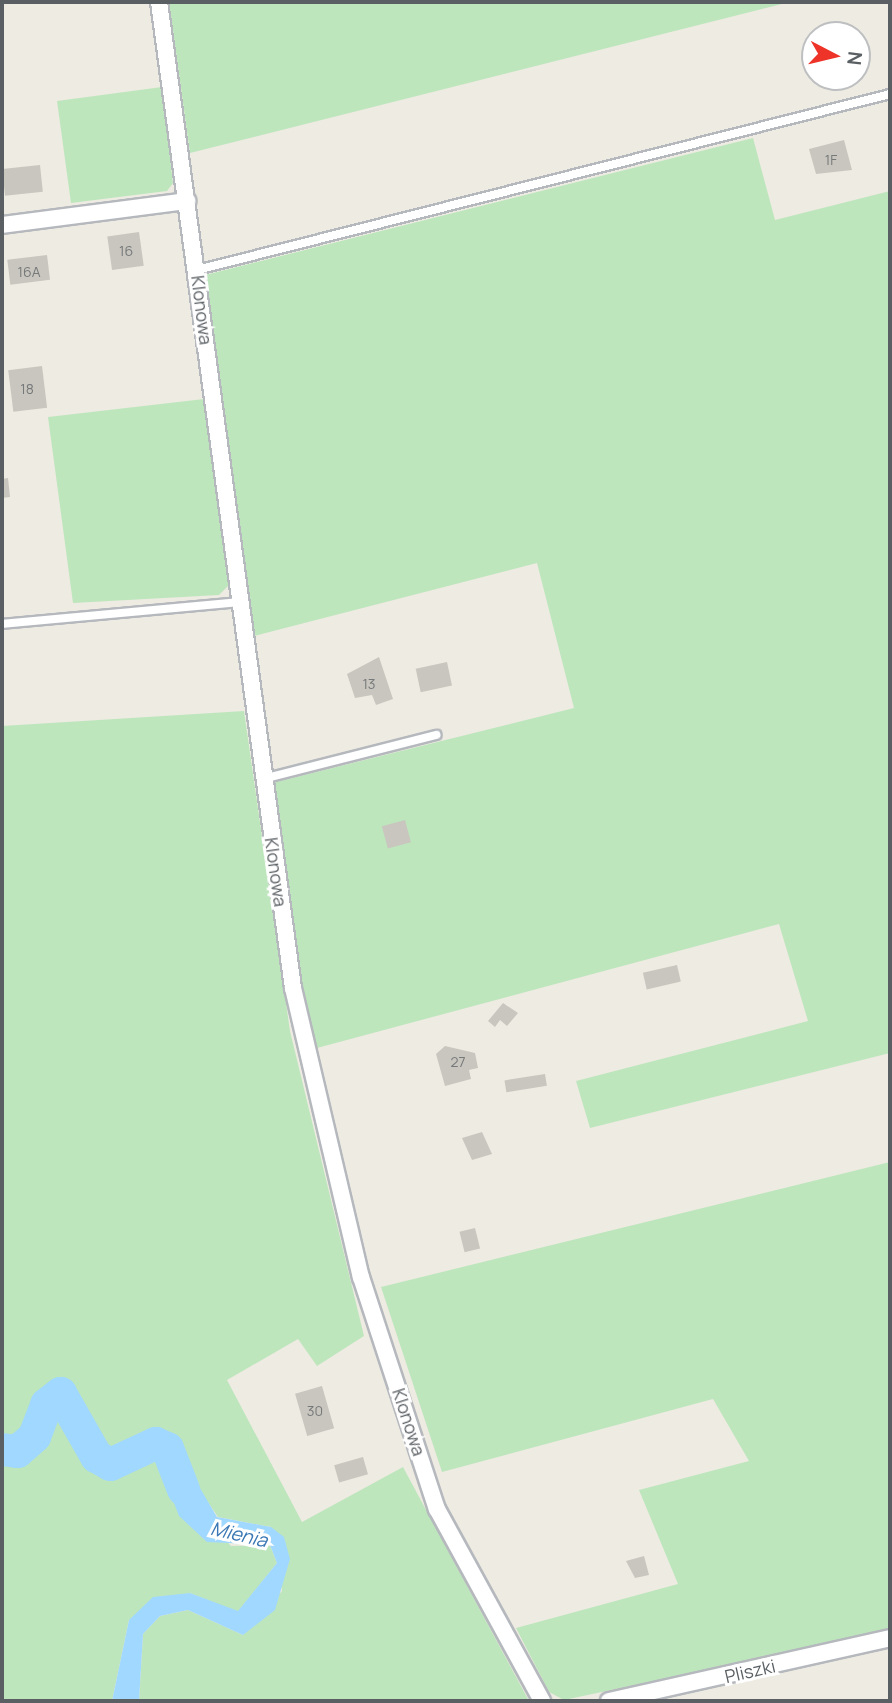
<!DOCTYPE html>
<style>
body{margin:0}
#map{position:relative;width:892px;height:1703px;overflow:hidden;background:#eeebe2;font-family:Manrope,sans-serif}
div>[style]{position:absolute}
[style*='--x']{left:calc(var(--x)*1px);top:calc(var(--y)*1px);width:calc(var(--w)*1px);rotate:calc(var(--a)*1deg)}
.green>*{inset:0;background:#bee6bd}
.water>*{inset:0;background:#a1d8ff}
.river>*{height:33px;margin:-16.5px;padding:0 16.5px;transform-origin:16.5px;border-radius:16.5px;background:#a1d8ff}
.building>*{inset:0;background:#c9c6bf;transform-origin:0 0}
.roads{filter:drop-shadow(2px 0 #b5b8bd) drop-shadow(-2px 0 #b5b8bd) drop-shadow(0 2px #b5b8bd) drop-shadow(0 -2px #b5b8bd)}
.lane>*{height:8px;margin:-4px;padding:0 4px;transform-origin:4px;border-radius:4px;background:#fff}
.street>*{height:16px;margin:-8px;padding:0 8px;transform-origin:8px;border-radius:8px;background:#fff}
span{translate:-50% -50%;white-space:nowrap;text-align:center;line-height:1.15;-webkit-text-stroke:6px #fff;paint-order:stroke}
.number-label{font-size:14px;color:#76797a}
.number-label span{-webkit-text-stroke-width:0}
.street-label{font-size:18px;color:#5a5f63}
.water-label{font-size:19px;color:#3b78b4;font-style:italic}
.frame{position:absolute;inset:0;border:4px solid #5a5f63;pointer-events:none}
.north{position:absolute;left:801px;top:21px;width:70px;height:70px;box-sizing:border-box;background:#fff;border:2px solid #bdbfc1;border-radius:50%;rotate:97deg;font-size:19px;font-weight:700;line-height:28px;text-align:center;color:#5a5f63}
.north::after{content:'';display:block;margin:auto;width:24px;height:32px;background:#ee3328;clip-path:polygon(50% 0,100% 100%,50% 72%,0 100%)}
</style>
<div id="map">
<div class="green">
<i style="clip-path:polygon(169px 2px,790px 2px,190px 153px)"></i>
<i style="clip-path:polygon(162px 87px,173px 183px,167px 191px,71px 203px,57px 101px)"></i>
<i style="clip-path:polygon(753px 138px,775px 220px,890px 191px,890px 1053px,590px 1128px,576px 1081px,808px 1021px,779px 924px,317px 1048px,298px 978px,272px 783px,574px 708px,537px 563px,254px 636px,205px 275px)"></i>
<i style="clip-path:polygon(204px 399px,229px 585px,219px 595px,73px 603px,48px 417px)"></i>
<i style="clip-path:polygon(244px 711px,290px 1031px,364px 1336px,317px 1366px,298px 1339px,227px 1380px,302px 1522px,403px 1467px,529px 1701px,139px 1701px,143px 1634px,160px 1616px,188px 1610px,243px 1635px,282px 1591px,271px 1527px,218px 1517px,186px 1470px,159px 1464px,231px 1546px,270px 1545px,277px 1563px,238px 1612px,190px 1593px,129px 1620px,112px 1701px,2px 1701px,2px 726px)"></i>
<i style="clip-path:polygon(890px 1162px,890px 1631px,564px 1700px,549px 1692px,516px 1628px,678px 1584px,639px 1490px,749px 1461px,713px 1399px,442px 1472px,381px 1287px)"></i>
</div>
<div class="water">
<i style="clip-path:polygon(173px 1442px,217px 1517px,271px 1527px,284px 1537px,290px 1559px,275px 1610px,243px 1635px,188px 1610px,160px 1616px,143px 1634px,139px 1701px,112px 1701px,129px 1620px,153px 1597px,190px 1593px,238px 1611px,277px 1563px,270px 1545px,207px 1542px,179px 1516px,159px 1464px,160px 1454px)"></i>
</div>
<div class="river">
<i style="--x:2;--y:1449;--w:15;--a:8"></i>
<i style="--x:17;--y:1451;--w:23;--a:-41"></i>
<i style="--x:34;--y:1436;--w:34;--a:-69"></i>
<i style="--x:46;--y:1404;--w:18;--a:-38"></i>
<i style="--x:60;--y:1393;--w:73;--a:60.3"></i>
<i style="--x:96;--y:1456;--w:16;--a:30"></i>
<i style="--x:110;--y:1464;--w:50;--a:-25"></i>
<i style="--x:155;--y:1443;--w:13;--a:23"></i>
<i style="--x:167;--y:1448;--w:44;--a:68.7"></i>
</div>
<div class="building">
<i style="clip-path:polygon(844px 140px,852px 170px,816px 174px,809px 149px)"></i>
<i style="left:40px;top:165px;width:27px;height:38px;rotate:84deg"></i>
<i style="left:139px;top:232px;width:34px;height:32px;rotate:82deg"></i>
<i style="left:47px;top:255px;width:25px;height:40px;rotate:83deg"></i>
<i style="left:42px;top:366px;width:42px;height:34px;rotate:83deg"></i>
<i style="clip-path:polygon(8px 478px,10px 497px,2px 498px,2px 479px)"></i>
<i style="clip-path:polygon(379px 657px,393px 699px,376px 705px,372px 695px,355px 698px,347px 674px)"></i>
<i style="left:447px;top:662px;width:24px;height:32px;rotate:78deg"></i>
<i style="left:405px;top:820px;width:23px;height:24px;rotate:75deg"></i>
<i style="left:677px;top:965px;width:17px;height:35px;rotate:77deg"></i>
<i style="clip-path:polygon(503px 1003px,518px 1013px,507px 1026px,500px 1020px,495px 1027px,488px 1021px)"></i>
<i style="clip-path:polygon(445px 1046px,475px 1053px,478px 1068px,469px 1070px,471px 1079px,445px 1086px,436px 1054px)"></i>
<i style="left:545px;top:1074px;width:12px;height:41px;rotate:81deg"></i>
<i style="clip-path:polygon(482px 1132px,492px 1154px,472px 1160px,462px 1138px)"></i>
<i style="left:475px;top:1228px;width:21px;height:16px;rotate:76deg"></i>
<i style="left:322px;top:1386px;width:44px;height:28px;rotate:74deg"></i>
<i style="left:363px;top:1457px;width:18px;height:30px;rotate:74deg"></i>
<i style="clip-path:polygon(644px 1556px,649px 1575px,635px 1578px,626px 1561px)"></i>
</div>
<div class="roads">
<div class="lane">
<i style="--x:197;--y:270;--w:715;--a:-14.25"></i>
<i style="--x:2;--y:624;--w:238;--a:-5.3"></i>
<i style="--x:263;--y:779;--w:179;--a:-14.3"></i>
</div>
<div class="street">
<i style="--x:159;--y:2;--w:995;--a:82.26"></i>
<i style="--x:293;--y:988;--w:297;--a:76.8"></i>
<i style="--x:361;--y:1277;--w:244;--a:71.9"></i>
<i style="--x:437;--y:1509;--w:219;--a:61.3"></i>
<i style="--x:2;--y:225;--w:187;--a:-7.4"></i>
<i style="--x:609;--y:1701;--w:288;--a:-12.6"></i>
</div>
</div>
<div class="number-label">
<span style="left:831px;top:160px">1F</span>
<span style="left:126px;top:251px">16</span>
<span style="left:29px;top:272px">16A</span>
<span style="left:27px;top:389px">18</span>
<span style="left:369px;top:684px">13</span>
<span style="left:458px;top:1062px">27</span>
<span style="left:315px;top:1411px">30</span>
</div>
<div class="street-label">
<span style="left:202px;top:310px;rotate:83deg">Klonowa</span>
<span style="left:276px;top:872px;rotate:82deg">Klonowa</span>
<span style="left:409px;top:1422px;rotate:72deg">Klonowa</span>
<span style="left:750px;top:1671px;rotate:-13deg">Pliszki</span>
</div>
<div class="water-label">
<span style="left:239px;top:1535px;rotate:13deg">Mienia</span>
</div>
<div class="frame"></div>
<div class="north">N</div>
</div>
